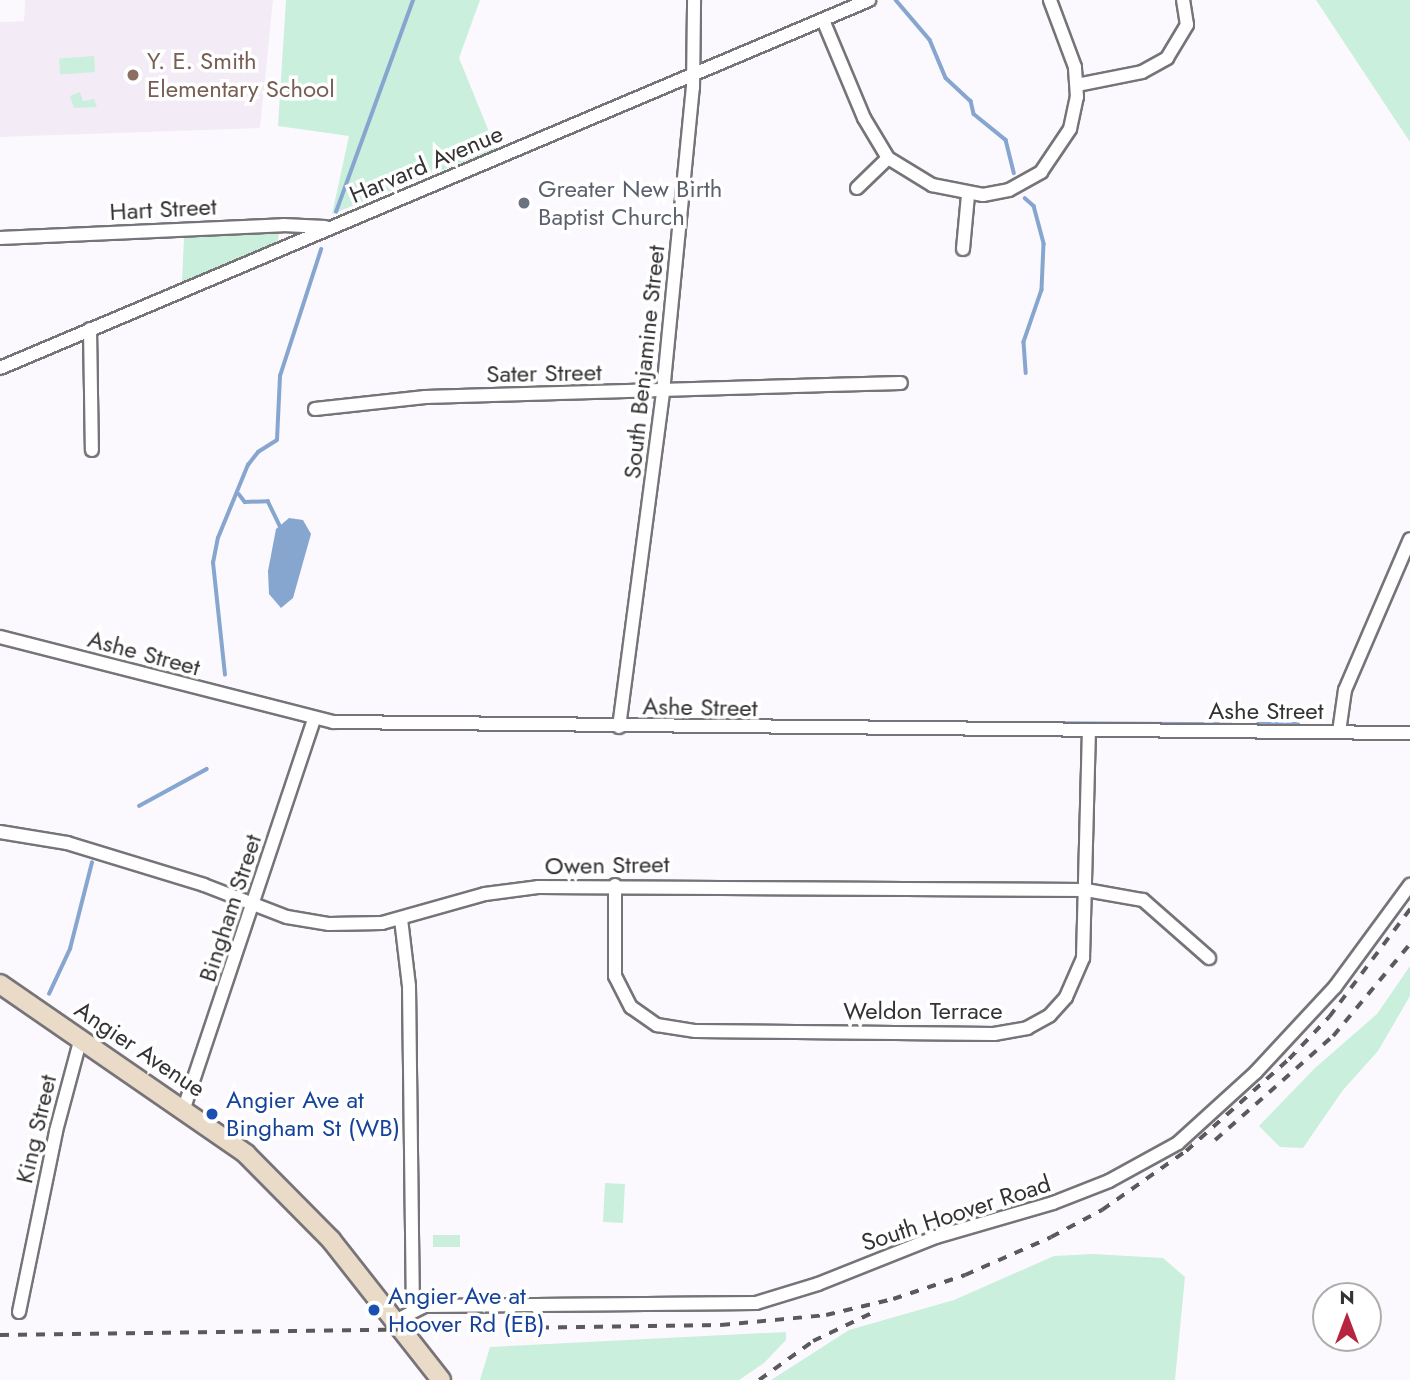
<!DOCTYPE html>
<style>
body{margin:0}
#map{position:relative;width:1410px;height:1380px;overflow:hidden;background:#fcf9fe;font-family:Jost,sans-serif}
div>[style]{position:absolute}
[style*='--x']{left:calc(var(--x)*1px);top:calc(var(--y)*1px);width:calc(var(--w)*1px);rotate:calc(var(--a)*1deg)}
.built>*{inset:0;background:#f3ecf7}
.green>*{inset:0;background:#caefdd;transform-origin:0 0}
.water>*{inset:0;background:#86a6d0}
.stream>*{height:3.5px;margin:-1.75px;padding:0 1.75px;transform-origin:1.75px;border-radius:1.75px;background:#86a6d0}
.roads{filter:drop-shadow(2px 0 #767478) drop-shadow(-2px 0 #767478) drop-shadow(0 2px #767478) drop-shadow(0 -2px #767478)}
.street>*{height:12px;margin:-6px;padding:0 6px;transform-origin:6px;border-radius:6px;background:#fff}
.secondary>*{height:18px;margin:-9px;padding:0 9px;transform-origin:9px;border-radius:9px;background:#eadbc8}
.rail>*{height:3.5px;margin-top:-1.75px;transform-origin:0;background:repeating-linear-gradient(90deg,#5a595b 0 9px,transparent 0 18px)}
.dots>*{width:19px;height:19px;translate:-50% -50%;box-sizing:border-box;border:4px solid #fff;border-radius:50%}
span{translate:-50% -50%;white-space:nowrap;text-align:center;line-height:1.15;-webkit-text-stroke:7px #fff;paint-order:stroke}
.education-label{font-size:24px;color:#785e54}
.left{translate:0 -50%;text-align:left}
.street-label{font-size:24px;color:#333234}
.worship-label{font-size:24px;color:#5b616d}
.transit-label{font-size:24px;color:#164399}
.north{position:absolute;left:1312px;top:1282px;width:70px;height:70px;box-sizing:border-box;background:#fff;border:2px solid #adadae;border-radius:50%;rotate:0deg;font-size:19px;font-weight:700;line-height:28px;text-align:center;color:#333234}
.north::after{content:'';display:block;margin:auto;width:24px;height:32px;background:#b6243e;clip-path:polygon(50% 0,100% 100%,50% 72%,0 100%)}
</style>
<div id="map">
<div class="built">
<i style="clip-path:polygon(25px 0,273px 0,260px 128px,0 137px,0 22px,24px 21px)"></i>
</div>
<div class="green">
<i style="clip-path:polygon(286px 0,480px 0,459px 58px,496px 149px,332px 214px,349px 136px,278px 126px)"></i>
<i style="clip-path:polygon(1316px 0,1410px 0,1410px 142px)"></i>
<i style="left:94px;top:56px;width:16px;height:35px;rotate:86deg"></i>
<i style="clip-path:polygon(80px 92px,83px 101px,94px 99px,97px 107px,74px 108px,70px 96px)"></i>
<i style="clip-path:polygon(279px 233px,277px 244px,182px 282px,184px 238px)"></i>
<i style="clip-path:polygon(1410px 966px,1410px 996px,1378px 1051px,1343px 1090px,1303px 1148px,1280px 1147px,1259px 1126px,1315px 1068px,1377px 1014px)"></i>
<i style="left:605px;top:1183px;width:20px;height:39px;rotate:3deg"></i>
<i style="left:433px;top:1235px;width:27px;height:12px"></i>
<i style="clip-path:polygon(1093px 1254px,1163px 1258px,1185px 1277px,1175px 1380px,771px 1380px,849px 1330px,954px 1300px,1054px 1256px)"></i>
<i style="clip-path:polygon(786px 1332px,786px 1340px,764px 1363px,739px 1380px,480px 1380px,490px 1347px)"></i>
</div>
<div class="water">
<i style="clip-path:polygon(289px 518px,303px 520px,311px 534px,293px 598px,281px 608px,269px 594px,268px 571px,276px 529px)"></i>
</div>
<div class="stream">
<i style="--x:896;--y:0;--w:52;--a:49.6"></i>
<i style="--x:930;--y:40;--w:41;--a:67.2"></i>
<i style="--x:946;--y:78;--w:34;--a:43"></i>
<i style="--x:971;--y:101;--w:13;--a:77"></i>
<i style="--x:974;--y:114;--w:41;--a:39.1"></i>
<i style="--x:1006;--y:140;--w:34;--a:76"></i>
<i style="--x:1025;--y:198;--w:12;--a:42"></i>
<i style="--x:1034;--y:206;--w:39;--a:75"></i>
<i style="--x:1044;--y:244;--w:46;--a:92.5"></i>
<i style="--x:1042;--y:290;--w:55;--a:109.1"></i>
<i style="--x:1024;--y:342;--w:31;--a:86"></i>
<i style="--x:336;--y:212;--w:226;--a:-70"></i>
<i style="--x:239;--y:494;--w:10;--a:53"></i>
<i style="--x:245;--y:502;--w:23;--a:-2"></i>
<i style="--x:268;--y:501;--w:30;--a:64"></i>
<i style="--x:225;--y:675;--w:113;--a:-96.1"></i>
<i style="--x:213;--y:563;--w:25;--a:-79"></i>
<i style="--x:218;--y:538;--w:79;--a:-67.7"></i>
<i style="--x:248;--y:465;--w:16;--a:-52"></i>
<i style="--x:258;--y:452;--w:22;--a:-32"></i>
<i style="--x:277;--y:440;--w:64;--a:-87.3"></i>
<i style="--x:280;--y:376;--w:133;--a:-72"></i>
<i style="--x:1003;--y:723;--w:227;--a:0.3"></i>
<i style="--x:1258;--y:724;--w:40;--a:0"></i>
<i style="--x:139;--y:806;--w:77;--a:-28.6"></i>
<i style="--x:49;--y:994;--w:50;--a:-65"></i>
<i style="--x:70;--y:949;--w:89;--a:-75.7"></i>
</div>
<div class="roads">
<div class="street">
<i style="--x:823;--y:20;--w:106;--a:67.3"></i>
<i style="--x:864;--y:118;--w:47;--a:59"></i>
<i style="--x:888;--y:158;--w:52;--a:31.5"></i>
<i style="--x:932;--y:185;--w:52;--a:11.1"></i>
<i style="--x:983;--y:195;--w:26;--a:-11"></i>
<i style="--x:1009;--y:190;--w:37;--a:-29"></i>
<i style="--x:1041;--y:172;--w:52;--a:-56"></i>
<i style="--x:1070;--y:129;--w:33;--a:-78"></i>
<i style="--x:1077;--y:97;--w:30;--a:-94"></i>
<i style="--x:1075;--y:67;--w:72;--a:-110.5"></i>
<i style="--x:1077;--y:85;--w:66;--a:-11.3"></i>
<i style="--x:1142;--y:72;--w:29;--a:-29"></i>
<i style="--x:1167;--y:58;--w:39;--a:-59"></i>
<i style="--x:1187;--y:25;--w:25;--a:-99"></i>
<i style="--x:857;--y:188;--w:43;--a:-44.1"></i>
<i style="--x:0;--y:238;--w:283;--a:-2.6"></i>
<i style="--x:283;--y:225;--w:42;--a:2.7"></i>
<i style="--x:963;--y:249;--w:54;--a:-84.7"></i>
<i style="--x:90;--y:329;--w:121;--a:89.1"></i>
<i style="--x:0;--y:368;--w:944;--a:-22.95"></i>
<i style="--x:315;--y:409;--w:111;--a:-6.2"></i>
<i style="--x:425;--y:397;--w:476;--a:-1.7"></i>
<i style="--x:0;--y:637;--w:344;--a:14.3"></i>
<i style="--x:333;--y:722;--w:1077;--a:0.59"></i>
<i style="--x:619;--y:727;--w:338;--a:-82.5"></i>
<i style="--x:663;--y:392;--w:305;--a:-84.4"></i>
<i style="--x:693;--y:88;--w:88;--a:-89.3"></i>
<i style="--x:1339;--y:732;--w:42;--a:-81.9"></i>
<i style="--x:1345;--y:690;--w:164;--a:-66.7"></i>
<i style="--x:0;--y:832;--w:68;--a:9.3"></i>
<i style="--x:67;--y:843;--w:143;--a:17"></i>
<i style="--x:204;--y:885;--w:89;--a:21.1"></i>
<i style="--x:287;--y:917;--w:43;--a:9.5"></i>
<i style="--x:329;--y:924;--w:53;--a:-1.1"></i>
<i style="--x:382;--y:923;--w:107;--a:-15.7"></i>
<i style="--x:485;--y:894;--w:53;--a:-7.5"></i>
<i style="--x:538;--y:887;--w:548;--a:0.31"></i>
<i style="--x:1086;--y:890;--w:58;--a:10"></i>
<i style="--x:1143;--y:900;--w:88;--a:41.3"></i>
<i style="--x:615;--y:885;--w:91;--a:90"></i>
<i style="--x:615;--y:976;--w:35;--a:63"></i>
<i style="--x:631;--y:1007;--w:32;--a:35"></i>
<i style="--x:657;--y:1025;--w:39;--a:9"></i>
<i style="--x:696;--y:1031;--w:298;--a:0.6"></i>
<i style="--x:994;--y:1034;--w:34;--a:-10"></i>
<i style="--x:1027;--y:1028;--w:26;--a:-29"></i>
<i style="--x:1050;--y:1015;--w:24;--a:-48"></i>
<i style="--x:1066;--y:997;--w:43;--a:-66.4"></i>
<i style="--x:1083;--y:958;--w:227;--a:-88.5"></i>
<i style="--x:401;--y:919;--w:67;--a:83.2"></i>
<i style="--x:409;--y:986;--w:323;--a:89.3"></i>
<i style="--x:184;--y:1108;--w:409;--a:-71.5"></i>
<i style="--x:19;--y:1312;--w:185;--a:-78.4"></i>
<i style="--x:56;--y:1131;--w:96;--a:-75"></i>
<i style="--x:395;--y:1321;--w:34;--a:-27"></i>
<i style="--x:425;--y:1306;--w:331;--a:-0.5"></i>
<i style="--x:756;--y:1303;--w:65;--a:-17"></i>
<i style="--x:818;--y:1284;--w:127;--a:-21.7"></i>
<i style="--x:936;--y:1237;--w:122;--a:-16.2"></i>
<i style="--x:1053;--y:1203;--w:60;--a:-21.4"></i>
<i style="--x:1109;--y:1181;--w:79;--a:-28.8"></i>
<i style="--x:1178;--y:1143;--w:105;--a:-42.3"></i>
<i style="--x:1256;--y:1072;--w:116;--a:-47.1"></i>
<i style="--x:1335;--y:987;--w:127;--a:-53.7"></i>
</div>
<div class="secondary">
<i style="--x:0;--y:984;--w:299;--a:34.6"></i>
<i style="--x:246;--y:1154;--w:121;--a:45.3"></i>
<i style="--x:331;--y:1240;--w:178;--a:51.8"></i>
</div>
</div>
<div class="rail">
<i style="--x:1215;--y:1140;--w:157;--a:-41.4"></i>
<i style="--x:1333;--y:1036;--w:120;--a:-50.1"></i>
<i style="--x:0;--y:1335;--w:721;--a:-0.79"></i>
<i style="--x:721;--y:1325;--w:105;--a:-5.4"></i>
<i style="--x:826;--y:1315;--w:69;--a:-13.4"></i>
<i style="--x:893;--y:1299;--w:76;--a:-18.4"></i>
<i style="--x:965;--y:1275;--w:94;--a:-23.8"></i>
<i style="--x:1051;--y:1237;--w:58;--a:-27.9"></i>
<i style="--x:1102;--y:1210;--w:103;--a:-35.1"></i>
<i style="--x:1186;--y:1151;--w:138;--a:-41.8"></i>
<i style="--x:1289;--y:1059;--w:58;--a:-46.4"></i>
<i style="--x:1329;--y:1017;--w:135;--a:-53.1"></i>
<i style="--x:759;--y:1380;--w:67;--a:-35.8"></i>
<i style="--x:813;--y:1341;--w:70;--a:-25.5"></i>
</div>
<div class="dots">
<i style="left:133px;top:75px;background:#8d6e63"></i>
<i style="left:524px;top:203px;background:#6b7280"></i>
<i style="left:212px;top:1114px;background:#1a4fb4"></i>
<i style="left:374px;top:1310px;background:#1a4fb4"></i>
</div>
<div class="education-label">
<span class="left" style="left:147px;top:75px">Y. E. Smith<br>Elementary School</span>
</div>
<div class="street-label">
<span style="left:426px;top:164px;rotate:-23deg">Harvard Avenue</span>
<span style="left:163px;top:209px;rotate:-3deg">Hart Street</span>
<span style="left:644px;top:362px;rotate:-84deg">South Benjamine Street</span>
<span style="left:544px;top:373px;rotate:-1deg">Sater Street</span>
<span style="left:144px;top:653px;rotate:15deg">Ashe Street</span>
<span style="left:700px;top:707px;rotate:1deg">Ashe Street</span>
<span style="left:1266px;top:711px">Ashe Street</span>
<span style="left:607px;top:865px;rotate:-1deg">Owen Street</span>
<span style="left:230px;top:908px;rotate:-72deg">Bingham Street</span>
<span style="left:923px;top:1011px">Weldon Terrace</span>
<span style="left:140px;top:1049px;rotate:34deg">Angier Avenue</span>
<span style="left:36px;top:1129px;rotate:-77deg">King Street</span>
<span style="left:956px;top:1213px;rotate:-18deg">South Hoover Road</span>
</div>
<div class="worship-label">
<span class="left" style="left:538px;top:203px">Greater New Birth<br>Baptist Church</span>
</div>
<div class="transit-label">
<span class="left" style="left:226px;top:1114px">Angier Ave at<br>Bingham St (WB)</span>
<span class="left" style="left:388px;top:1310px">Angier Ave at<br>Hoover Rd (EB)</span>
</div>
<div class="north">N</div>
</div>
